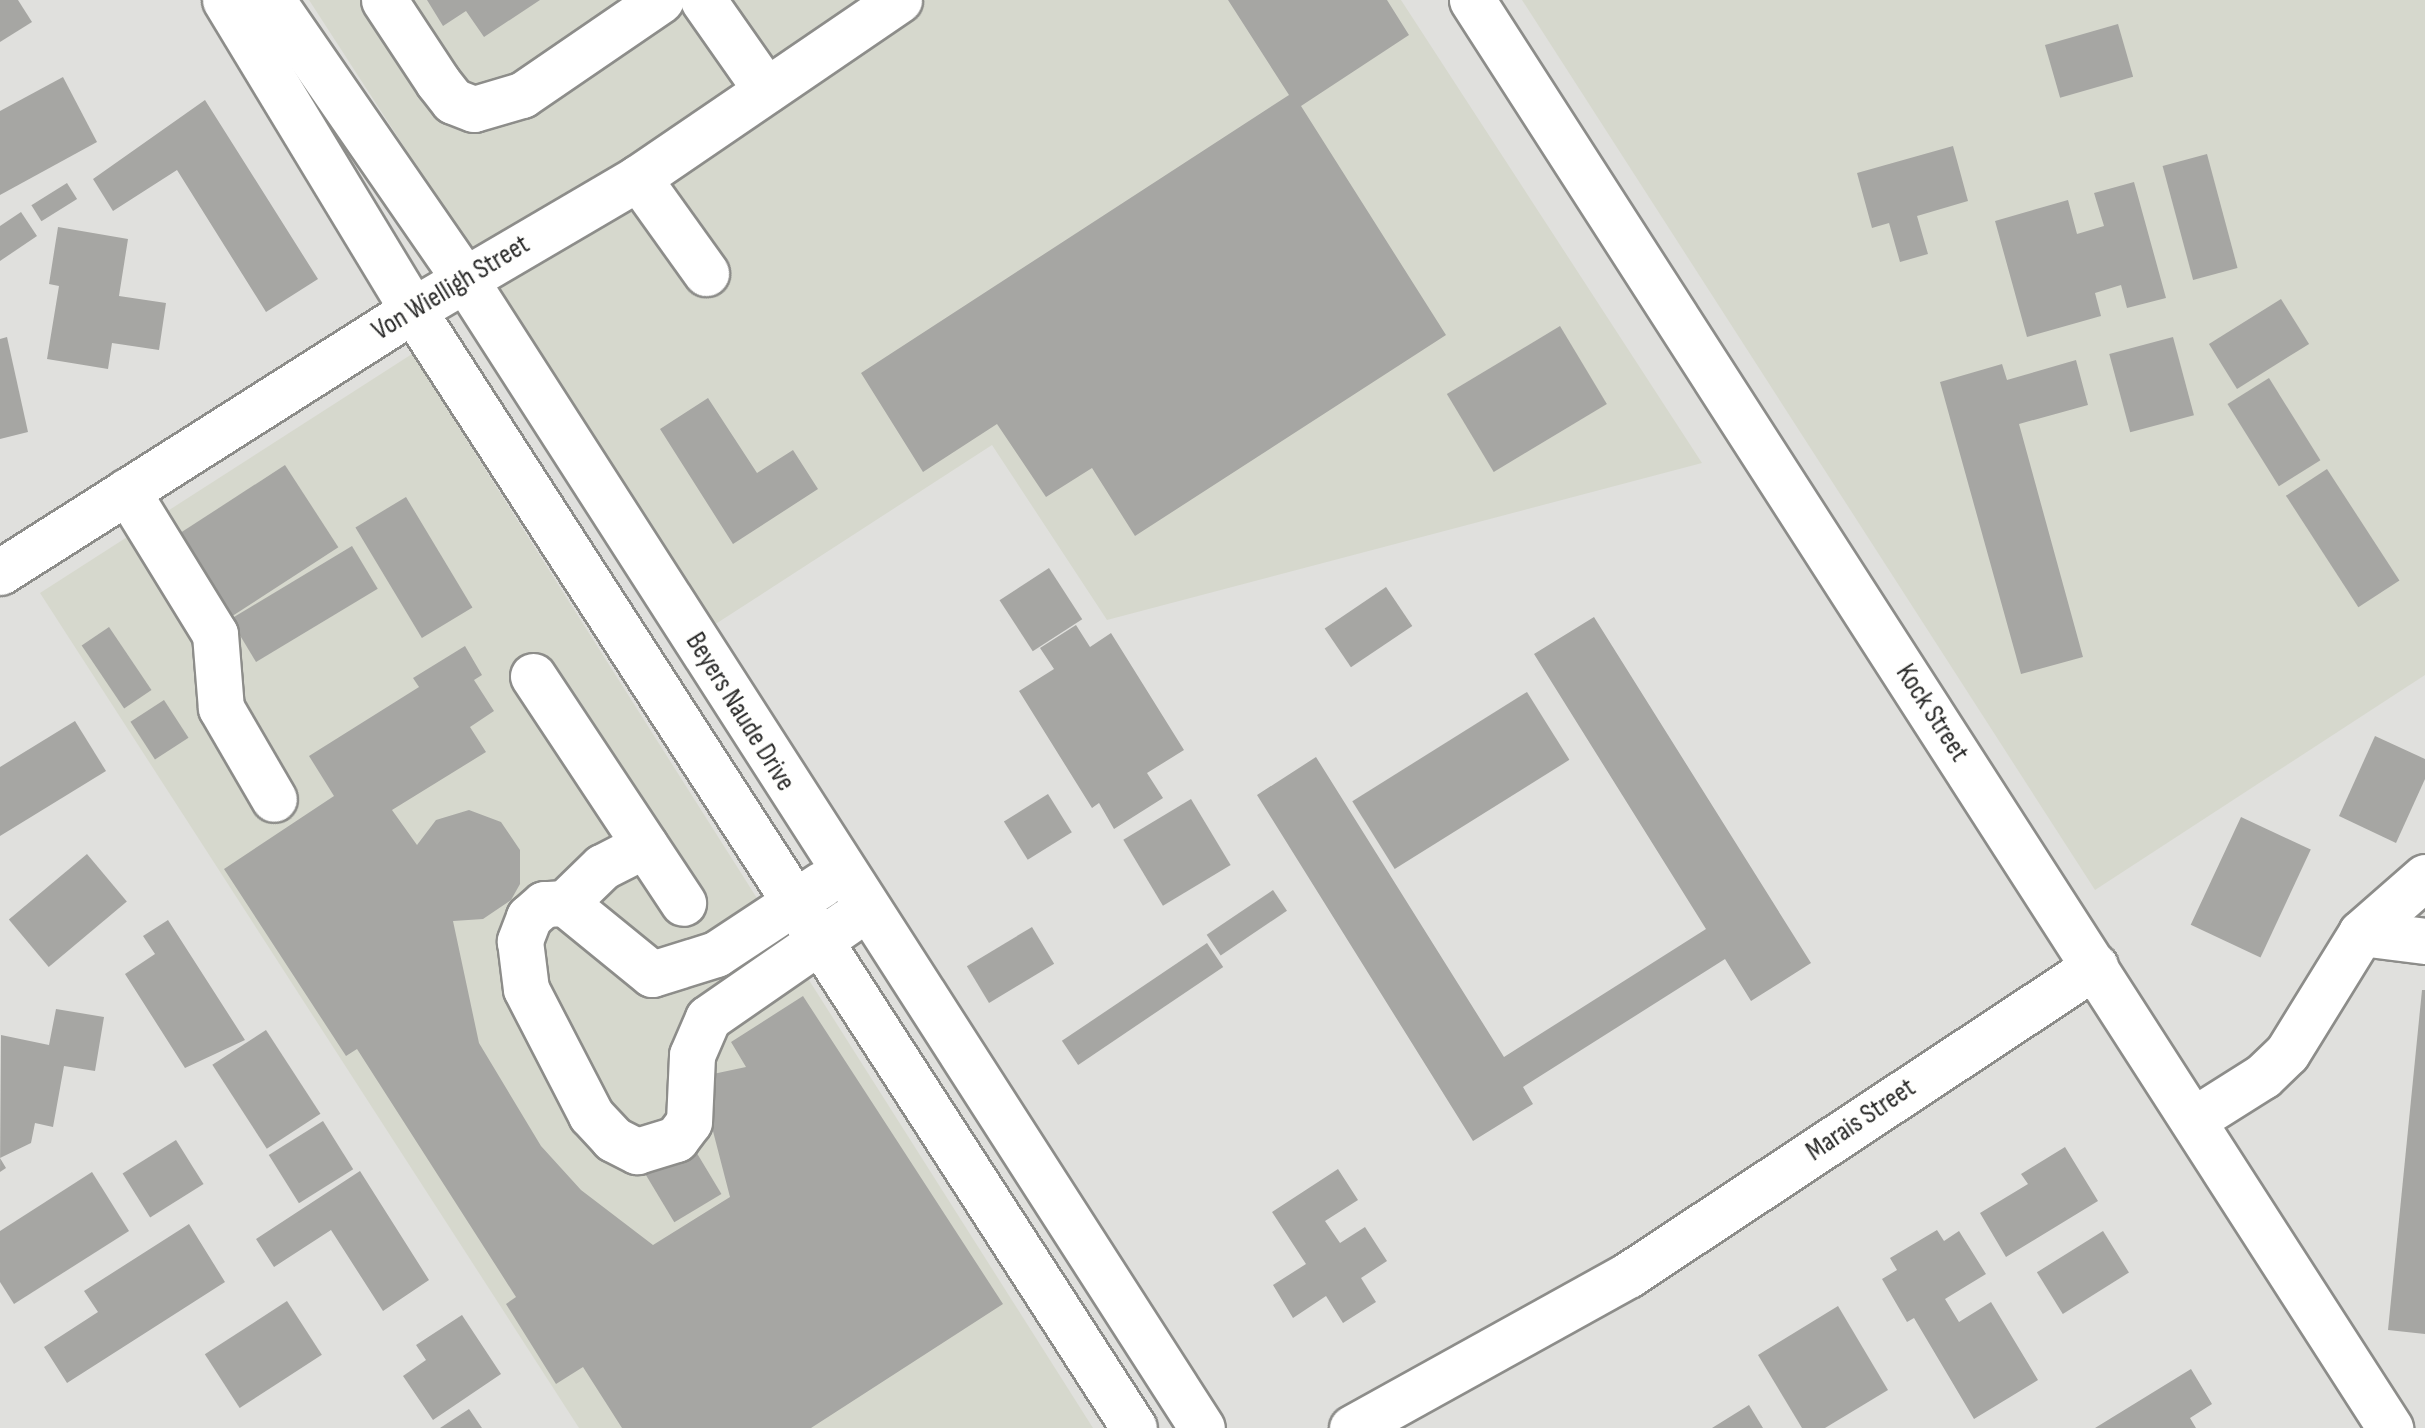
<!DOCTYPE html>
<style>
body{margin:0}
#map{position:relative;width:2425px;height:1428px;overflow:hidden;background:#e0e0dd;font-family:"Sofia Sans Condensed",sans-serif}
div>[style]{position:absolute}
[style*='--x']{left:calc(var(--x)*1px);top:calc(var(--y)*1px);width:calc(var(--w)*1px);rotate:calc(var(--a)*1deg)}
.built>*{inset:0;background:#d6d8cd}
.building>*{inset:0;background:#a6a6a3;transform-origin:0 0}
.roads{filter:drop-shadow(2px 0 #8d8d8a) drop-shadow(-2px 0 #8d8d8a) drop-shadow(0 2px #8d8d8a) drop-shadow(0 -2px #8d8d8a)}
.minor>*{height:45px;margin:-22.5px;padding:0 22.5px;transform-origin:22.5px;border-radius:22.5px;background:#fff}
span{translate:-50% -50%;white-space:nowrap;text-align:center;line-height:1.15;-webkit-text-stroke:8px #fffffe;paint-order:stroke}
.street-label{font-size:28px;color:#2c2c2b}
</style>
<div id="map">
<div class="built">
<i style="clip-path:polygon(309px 0,1401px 0,1702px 463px,1107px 620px,992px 445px,714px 625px)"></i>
<i style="clip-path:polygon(1522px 0,2425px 0,2425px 675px,2095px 890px)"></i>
<i style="clip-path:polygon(412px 354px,1093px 1428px,579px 1428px,40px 593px)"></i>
</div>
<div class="building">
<i style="clip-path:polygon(0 0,18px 0,32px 22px,0 42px)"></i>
<i style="clip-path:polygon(427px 0,540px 0,484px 37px,466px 11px,443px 26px)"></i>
<i style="clip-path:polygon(1228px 0,1387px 0,1409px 35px,1301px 106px,1446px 335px,1135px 536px,1092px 468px,1046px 497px,997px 424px,923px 472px,861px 373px,1289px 95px)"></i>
<i style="left:2118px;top:24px;width:55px;height:76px;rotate:74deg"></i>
<i style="clip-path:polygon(63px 77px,97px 142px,0 195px,0 111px)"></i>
<i style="clip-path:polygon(205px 100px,318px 279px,266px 312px,177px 170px,113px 211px,93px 179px)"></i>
<i style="clip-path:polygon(1953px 146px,1968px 201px,1917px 216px,1928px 254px,1900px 262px,1889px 223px,1872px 228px,1857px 173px)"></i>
<i style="left:2207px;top:154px;width:118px;height:46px;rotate:75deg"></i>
<i style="clip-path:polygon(2134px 182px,2166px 298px,2127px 308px,2121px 285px,2095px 293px,2101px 316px,2027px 337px,1995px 221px,2068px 200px,2077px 234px,2104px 226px,2094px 193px)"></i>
<i style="left:67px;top:183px;width:19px;height:42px;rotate:58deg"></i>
<i style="clip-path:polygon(21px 212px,37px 236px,0 261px,0 226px)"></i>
<i style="clip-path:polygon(58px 227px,128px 239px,119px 296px,166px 303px,159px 350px,112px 343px,108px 369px,47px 359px,59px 286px,49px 284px)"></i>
<i style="left:2281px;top:299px;width:53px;height:85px;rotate:58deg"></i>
<i style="left:1560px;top:326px;width:91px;height:132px;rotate:59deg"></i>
<i style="clip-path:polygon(7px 337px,28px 432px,0 439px,0 339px)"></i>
<i style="left:2173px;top:337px;width:81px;height:66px;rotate:75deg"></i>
<i style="clip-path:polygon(2076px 360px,2088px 405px,2019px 424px,2083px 657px,2021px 674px,1940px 382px,2002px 364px,2007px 380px)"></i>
<i style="left:2269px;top:378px;width:97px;height:49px;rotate:58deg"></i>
<i style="clip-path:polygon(708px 398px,757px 473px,793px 450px,818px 489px,733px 544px,660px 429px)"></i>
<i style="left:285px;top:465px;width:98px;height:131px;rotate:57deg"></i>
<i style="left:2327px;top:469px;width:133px;height:49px;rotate:57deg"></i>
<i style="left:406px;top:497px;width:129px;height:59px;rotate:59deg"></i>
<i style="left:352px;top:546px;width:50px;height:142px;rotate:59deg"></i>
<i style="left:1049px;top:568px;width:61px;height:59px;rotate:57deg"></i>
<i style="left:1386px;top:587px;width:47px;height:74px;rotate:56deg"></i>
<i style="clip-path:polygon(1594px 617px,1811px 963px,1751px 1001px,1725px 959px,1523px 1087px,1533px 1104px,1473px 1141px,1257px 795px,1316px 757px,1504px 1057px,1706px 929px,1534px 654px)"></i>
<i style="clip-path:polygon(1076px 625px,1090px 647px,1111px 633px,1184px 750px,1147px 773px,1163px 798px,1114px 829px,1099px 803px,1092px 808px,1019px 691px,1054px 669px,1040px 648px)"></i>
<i style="left:109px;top:627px;width:76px;height:33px;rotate:56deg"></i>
<i style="clip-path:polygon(465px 646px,482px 675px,474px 680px,494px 711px,470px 727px,486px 752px,392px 810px,417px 845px,436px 820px,469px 810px,501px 822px,520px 850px,520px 884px,511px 900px,483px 919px,453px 921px,479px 1043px,541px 1146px,581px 1190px,653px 1245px,730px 1197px,699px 1077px,746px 1067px,731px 1042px,803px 996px,1003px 1304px,811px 1428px,622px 1428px,583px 1367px,556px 1384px,506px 1304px,516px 1297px,357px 1049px,346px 1056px,224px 869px,334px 796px,309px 756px,419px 687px,413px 678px)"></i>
<i style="left:1527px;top:692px;width:80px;height:206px;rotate:58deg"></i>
<i style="left:164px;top:700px;width:45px;height:40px;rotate:57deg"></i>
<i style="clip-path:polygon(75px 721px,106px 771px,0 836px,0 767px)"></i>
<i style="clip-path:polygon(2375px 736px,2425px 759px,2425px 779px,2396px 843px,2339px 816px)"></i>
<i style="left:1048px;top:794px;width:45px;height:52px;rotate:58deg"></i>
<i style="left:1191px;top:799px;width:77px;height:79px;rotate:59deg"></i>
<i style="left:2241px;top:817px;width:77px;height:119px;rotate:25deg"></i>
<i style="left:87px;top:854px;width:62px;height:102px;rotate:50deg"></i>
<i style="left:1273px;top:890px;width:25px;height:80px;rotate:56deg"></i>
<i style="clip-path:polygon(168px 920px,245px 1040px,185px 1068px,125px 974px,155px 954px,143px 936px)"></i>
<i style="left:1032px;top:927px;width:43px;height:76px;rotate:59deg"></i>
<i style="left:1207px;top:943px;width:29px;height:175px;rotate:56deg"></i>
<i style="clip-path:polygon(2422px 990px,2425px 990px,2425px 1334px,2388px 1330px)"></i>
<i style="clip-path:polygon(56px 1009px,104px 1017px,95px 1071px,64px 1066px,53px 1127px,35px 1123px,31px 1143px,0 1158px,6px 1168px,0 1172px,1px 1035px,49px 1045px)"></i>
<i style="left:266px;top:1030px;width:100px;height:64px;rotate:57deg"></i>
<i style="left:323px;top:1121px;width:57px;height:64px;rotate:58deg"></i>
<i style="left:176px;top:1140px;width:52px;height:63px;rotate:58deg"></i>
<i style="left:689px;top:1140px;width:63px;height:55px;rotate:59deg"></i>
<i style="clip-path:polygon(2065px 1147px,2098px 1201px,2006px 1257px,1980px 1213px,2028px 1184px,2021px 1174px)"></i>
<i style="clip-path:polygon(1338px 1169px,1358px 1200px,1325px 1221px,1340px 1243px,1365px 1227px,1387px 1261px,1361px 1278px,1376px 1302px,1343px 1323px,1326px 1296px,1293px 1318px,1273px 1285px,1306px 1264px,1272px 1212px)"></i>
<i style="clip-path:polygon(360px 1171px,429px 1280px,383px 1311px,331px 1230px,274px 1267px,256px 1239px)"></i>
<i style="clip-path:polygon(92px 1172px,129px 1231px,14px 1304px,0 1282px,0 1231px)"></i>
<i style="clip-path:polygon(189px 1224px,225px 1282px,67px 1383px,44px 1347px,98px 1312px,84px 1291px)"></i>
<i style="clip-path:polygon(1937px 1230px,1944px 1241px,1959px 1231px,1986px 1274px,1945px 1299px,1959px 1322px,1991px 1302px,2038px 1380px,1974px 1419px,1914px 1318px,1907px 1322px,1882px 1279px,1897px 1270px,1890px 1258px)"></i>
<i style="left:2103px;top:1231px;width:49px;height:78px;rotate:58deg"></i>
<i style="left:287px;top:1301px;width:64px;height:98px;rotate:57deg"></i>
<i style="clip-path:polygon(1838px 1306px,1888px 1390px,1825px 1428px,1802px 1428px,1758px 1355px)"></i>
<i style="clip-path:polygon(462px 1315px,501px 1374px,433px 1420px,403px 1376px,426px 1360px,416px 1345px)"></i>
<i style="clip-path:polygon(2191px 1369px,2212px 1404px,2190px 1418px,2196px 1428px,2095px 1428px)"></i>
<i style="clip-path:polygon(1749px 1405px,1763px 1428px,1712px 1428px)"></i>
<i style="clip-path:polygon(469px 1409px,482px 1428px,440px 1428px)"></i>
</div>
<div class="roads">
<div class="minor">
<i style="--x:225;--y:0;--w:363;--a:58.8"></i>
<i style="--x:413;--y:310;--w:1330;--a:57.18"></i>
<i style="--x:272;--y:0;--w:338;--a:55.4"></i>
<i style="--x:464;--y:278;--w:1366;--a:57.31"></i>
<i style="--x:384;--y:0;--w:98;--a:56.6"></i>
<i style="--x:438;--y:82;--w:24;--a:52"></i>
<i style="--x:453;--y:101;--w:22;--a:21"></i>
<i style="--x:474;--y:109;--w:50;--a:-16.3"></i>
<i style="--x:522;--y:95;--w:168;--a:-34.4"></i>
<i style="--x:703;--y:0;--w:110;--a:55"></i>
<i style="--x:1472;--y:0;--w:1698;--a:57.26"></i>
<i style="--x:638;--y:178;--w:117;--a:54.4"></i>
<i style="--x:127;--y:491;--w:168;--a:58.4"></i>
<i style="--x:215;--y:634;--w:74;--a:85.4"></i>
<i style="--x:221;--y:708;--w:105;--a:59.8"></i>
<i style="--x:0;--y:572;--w:489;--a:-32.4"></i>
<i style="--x:413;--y:310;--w:261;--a:-30.4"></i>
<i style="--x:638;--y:178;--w:316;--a:-34.3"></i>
<i style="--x:533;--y:676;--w:272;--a:56.5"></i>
<i style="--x:822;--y:884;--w:127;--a:146.6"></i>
<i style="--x:716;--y:954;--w:67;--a:162.6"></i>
<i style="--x:652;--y:974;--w:112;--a:-140.8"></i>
<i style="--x:565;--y:903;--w:21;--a:177"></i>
<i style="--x:544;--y:904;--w:20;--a:139"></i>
<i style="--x:529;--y:917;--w:26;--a:111"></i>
<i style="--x:520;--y:941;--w:48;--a:82.9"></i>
<i style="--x:526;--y:989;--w:142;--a:62.7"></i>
<i style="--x:591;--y:1115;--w:33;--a:47"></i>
<i style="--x:613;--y:1139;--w:27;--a:27"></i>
<i style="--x:637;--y:1151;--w:41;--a:-17.1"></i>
<i style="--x:676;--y:1139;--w:21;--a:-53"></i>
<i style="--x:689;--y:1122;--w:67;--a:-87.4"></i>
<i style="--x:692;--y:1055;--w:40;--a:-66.6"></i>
<i style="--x:708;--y:1018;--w:170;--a:-34.7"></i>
<i style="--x:565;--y:903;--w:52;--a:-44.2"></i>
<i style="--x:602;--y:867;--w:48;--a:-27.1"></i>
<i style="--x:2361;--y:933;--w:64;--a:7.1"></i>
<i style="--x:2193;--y:1120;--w:83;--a:-32.2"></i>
<i style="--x:2263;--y:1076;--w:33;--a:-44"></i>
<i style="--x:2287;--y:1053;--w:141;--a:-58.3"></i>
<i style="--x:2361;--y:933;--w:85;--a:-41.2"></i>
<i style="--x:1352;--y:1428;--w:316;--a:-29"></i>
<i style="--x:1628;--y:1275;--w:560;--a:-33.49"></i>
</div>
</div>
<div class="street-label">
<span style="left:451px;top:288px;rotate:-31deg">Von Wielligh Street</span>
<span style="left:740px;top:712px;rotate:58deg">Beyers Naude Drive</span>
<span style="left:1932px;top:713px;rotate:57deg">Kock Street</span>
<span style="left:1861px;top:1120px;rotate:-34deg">Marais Street</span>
</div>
</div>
